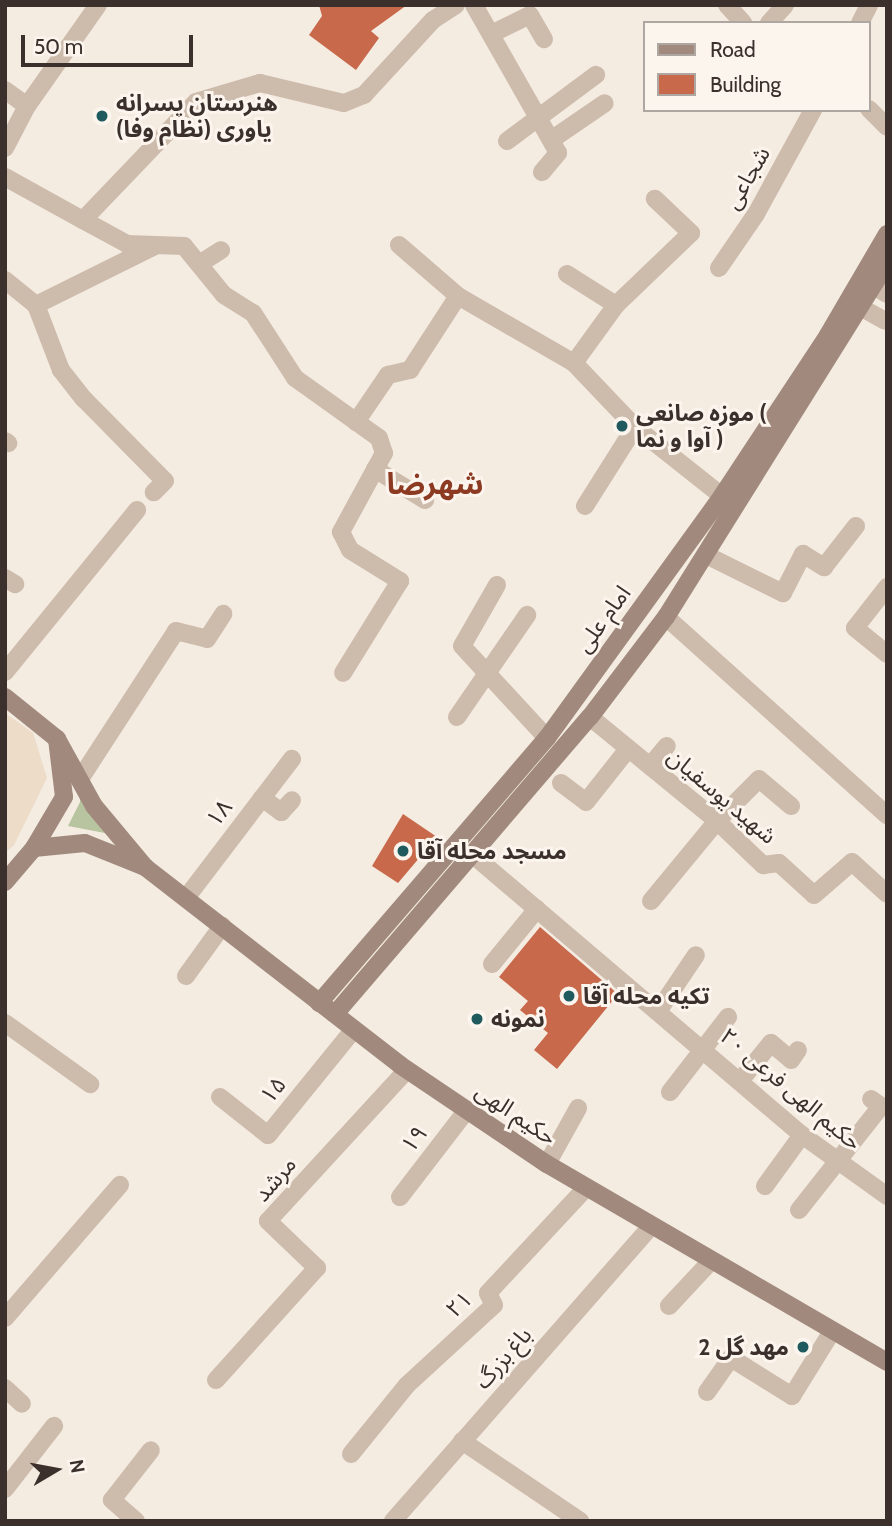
<!DOCTYPE html>
<meta charset="utf-8">
<style>
body{margin:0}
#map{position:relative;width:892px;height:1526px;overflow:hidden;background:#f4ebe1;font-family:Cabin,"Noto Sans Arabic",sans-serif}
div>[style]{position:absolute}
[style*='--x']{left:calc(var(--x)*1px);top:calc(var(--y)*1px);width:calc(var(--w)*1px);rotate:calc(var(--a)*1deg)}
.green>*{inset:0;background:#b8c4a0}
.plaza>*{inset:0;background:#ecdcc8}
.building>*{inset:0;background:#c8694b}
.minor>*{height:18px;margin:-9px;padding:0 9px;transform-origin:9px;border-radius:9px;background:#cdbbac}
.tertiary>*{height:18px;margin:-9px;padding:0 9px;transform-origin:9px;border-radius:9px;background:#cdbbac}
.secondary>*{height:18px;margin:-9px;padding:0 9px;transform-origin:9px;border-radius:9px;background:#a18a7d}
.dots>*{width:19px;height:19px;translate:-50% -50%;box-sizing:border-box;border:4px solid #fbf5ee;border-radius:50%}
span{translate:-50% -50%;white-space:nowrap;text-align:center;line-height:1.15;-webkit-text-stroke:6px #fbf5ee;paint-order:stroke}
.poi-label{font-size:23px;color:#3b302b;font-weight:700}
.left{translate:0 -50%;text-align:left}
.right{translate:-100% -50%;text-align:right}
.street-label{font-size:23px;color:#3b302b}
.district-label{font-size:30px;color:#8c3b22;font-weight:700}
.frame{position:absolute;inset:0;border:7px solid #3b302b;pointer-events:none}
.legend{position:absolute;left:643px;top:21px;width:228px;height:91px;box-sizing:border-box;background:#fbf5ee;border:2px solid #aea6a0;margin:0;padding:9px 12px;list-style:none;font-size:21px;color:#3b302b}
.legend li{display:flex;align-items:center;gap:14px;height:35px}
.legend b{width:35px;border:2px solid #aea6a0}
.north{position:absolute;left:21px;top:1435px;width:70px;height:70px;-webkit-text-stroke:5px #fbf5ee;paint-order:stroke;rotate:80deg;font-size:19px;font-weight:700;line-height:28px;text-align:center;color:#3b302b}
.north::after{content:'';display:block;margin:auto;width:24px;height:32px;background:#3b302b;clip-path:polygon(50% 0,100% 100%,50% 72%,0 100%)}
.scale{position:absolute;left:21px;top:35px;width:172px;height:32px;box-sizing:border-box;border:4px solid #3b302b;border-top:0;padding-left:9px;font-size:21px;line-height:24px;white-space:nowrap;color:#3b302b;-webkit-text-stroke:5px #fbf5ee;paint-order:stroke}
</style>
<div id="map">
<div class="green">
<i style="clip-path:polygon(80px 787px,110px 834px,68px 826px,80px 802px)"></i>
</div>
<div class="plaza">
<i style="clip-path:polygon(5px 713px,33px 733px,47px 778px,14px 845px,5px 853px)"></i>
</div>
<div class="building">
<i style="clip-path:polygon(319px 5px,407px 5px,371px 31px,379px 38px,356px 70px,309px 35px,322px 16px)"></i>
<i style="clip-path:polygon(403px 814px,437px 837px,398px 883px,372px 866px)"></i>
<i style="clip-path:polygon(540px 927px,618px 994px,557px 1069px,534px 1050px,548px 1033px,520px 1010px,528px 1001px,499px 977px)"></i>
</div>
<div class="minor">
<i style="--x:474;--y:5;--w:170;--a:60.4"></i>
<i style="--x:558;--y:153;--w:25;--a:130"></i>
<i style="--x:727;--y:5;--w:24;--a:48"></i>
<i style="--x:769;--y:23;--w:24;--a:-48"></i>
<i style="--x:860;--y:23;--w:20;--a:-63"></i>
<i style="--x:491;--y:34;--w:43;--a:-26"></i>
<i style="--x:530;--y:15;--w:28;--a:60"></i>
<i style="--x:5;--y:90;--w:27;--a:36"></i>
<i style="--x:869;--y:109;--w:25;--a:45"></i>
<i style="--x:551;--y:140;--w:65;--a:-34.4"></i>
<i style="--x:507;--y:141;--w:111;--a:-36.6"></i>
<i style="--x:5;--y:177;--w:89;--a:28.9"></i>
<i style="--x:83;--y:220;--w:163;--a:-46.2"></i>
<i style="--x:196;--y:102;--w:67;--a:-16.5"></i>
<i style="--x:260;--y:83;--w:86;--a:13.4"></i>
<i style="--x:344;--y:103;--w:22;--a:-22"></i>
<i style="--x:364;--y:95;--w:102;--a:-47.4"></i>
<i style="--x:433;--y:20;--w:27;--a:-33"></i>
<i style="--x:83;--y:220;--w:50;--a:28.6"></i>
<i style="--x:127;--y:244;--w:57;--a:2"></i>
<i style="--x:184;--y:246;--w:63;--a:50.8"></i>
<i style="--x:224;--y:295;--w:34;--a:32"></i>
<i style="--x:253;--y:313;--w:77;--a:57.1"></i>
<i style="--x:295;--y:378;--w:103;--a:35.5"></i>
<i style="--x:379;--y:438;--w:16;--a:72"></i>
<i style="--x:384;--y:453;--w:90;--a:118.6"></i>
<i style="--x:341;--y:532;--w:20;--a:63"></i>
<i style="--x:350;--y:550;--w:59;--a:31.8"></i>
<i style="--x:400;--y:581;--w:108;--a:121.8"></i>
<i style="--x:399;--y:245;--w:78;--a:40.8"></i>
<i style="--x:458;--y:296;--w:134;--a:30"></i>
<i style="--x:574;--y:363;--w:88;--a:46.4"></i>
<i style="--x:635;--y:427;--w:111;--a:38.4"></i>
<i style="--x:199;--y:264;--w:26;--a:-32"></i>
<i style="--x:719;--y:268;--w:65;--a:-55.6"></i>
<i style="--x:756;--y:214;--w:119;--a:-61.3"></i>
<i style="--x:567;--y:274;--w:58;--a:32.3"></i>
<i style="--x:5;--y:280;--w:40;--a:39"></i>
<i style="--x:36;--y:305;--w:70;--a:69"></i>
<i style="--x:61;--y:370;--w:37;--a:52"></i>
<i style="--x:84;--y:399;--w:115;--a:45.4"></i>
<i style="--x:165;--y:481;--w:16;--a:135"></i>
<i style="--x:874;--y:286;--w:15;--a:32"></i>
<i style="--x:36;--y:305;--w:133;--a:-26.4"></i>
<i style="--x:862;--y:308;--w:26;--a:29"></i>
<i style="--x:574;--y:363;--w:72;--a:-54.1"></i>
<i style="--x:616;--y:305;--w:104;--a:-43.8"></i>
<i style="--x:691;--y:233;--w:50;--a:-136.6"></i>
<i style="--x:356;--y:422;--w:57;--a:-55.8"></i>
<i style="--x:388;--y:375;--w:23;--a:-13"></i>
<i style="--x:410;--y:370;--w:88;--a:-57"></i>
<i style="--x:5;--y:441;--w:4;--a:34"></i>
<i style="--x:375;--y:469;--w:59;--a:31.8"></i>
<i style="--x:585;--y:506;--w:93;--a:-57.7"></i>
<i style="--x:706;--y:555;--w:86;--a:26.3"></i>
<i style="--x:783;--y:593;--w:44;--a:-62.9"></i>
<i style="--x:803;--y:554;--w:25;--a:32"></i>
<i style="--x:824;--y:567;--w:52;--a:-52"></i>
<i style="--x:5;--y:578;--w:12;--a:31"></i>
<i style="--x:497;--y:585;--w:70;--a:119.8"></i>
<i style="--x:462;--y:646;--w:125;--a:47.3"></i>
<i style="--x:887;--y:587;--w:52;--a:128"></i>
<i style="--x:855;--y:628;--w:41;--a:39.1"></i>
<i style="--x:666;--y:617;--w:297;--a:41.9"></i>
<i style="--x:5;--y:672;--w:209;--a:-50.8"></i>
<i style="--x:457;--y:717;--w:124;--a:-55.5"></i>
<i style="--x:590;--y:717;--w:164;--a:39.3"></i>
<i style="--x:717;--y:821;--w:64;--a:43.7"></i>
<i style="--x:763;--y:865;--w:16;--a:-7"></i>
<i style="--x:779;--y:863;--w:47;--a:42.4"></i>
<i style="--x:814;--y:895;--w:50;--a:-41"></i>
<i style="--x:852;--y:862;--w:47;--a:42.4"></i>
<i style="--x:650;--y:766;--w:26;--a:-50"></i>
<i style="--x:80;--y:779;--w:176;--a:-57"></i>
<i style="--x:176;--y:631;--w:32;--a:14"></i>
<i style="--x:207;--y:639;--w:30;--a:-57"></i>
<i style="--x:561;--y:783;--w:31;--a:37"></i>
<i style="--x:586;--y:802;--w:68;--a:-51.6"></i>
<i style="--x:262;--y:798;--w:24;--a:36"></i>
<i style="--x:281;--y:812;--w:16;--a:-47"></i>
<i style="--x:473;--y:855;--w:432;--a:40.4"></i>
<i style="--x:802;--y:1135;--w:105;--a:35.7"></i>
<i style="--x:186;--y:898;--w:175;--a:-52.7"></i>
<i style="--x:651;--y:901;--w:104;--a:-50.5"></i>
<i style="--x:717;--y:821;--w:59;--a:-45"></i>
<i style="--x:759;--y:779;--w:42;--a:40.2"></i>
<i style="--x:492;--y:964;--w:71;--a:-50.7"></i>
<i style="--x:186;--y:976;--w:62;--a:-54.2"></i>
<i style="--x:659;--y:1010;--w:66;--a:-56.1"></i>
<i style="--x:5;--y:1023;--w:105;--a:35.7"></i>
<i style="--x:740;--y:1081;--w:49;--a:-50.8"></i>
<i style="--x:771;--y:1043;--w:26;--a:40"></i>
<i style="--x:791;--y:1060;--w:12;--a:-55"></i>
<i style="--x:670;--y:1092;--w:95;--a:-52.3"></i>
<i style="--x:220;--y:1097;--w:61;--a:38.4"></i>
<i style="--x:268;--y:1135;--w:136;--a:-50.9"></i>
<i style="--x:547;--y:1164;--w:64;--a:-61"></i>
<i style="--x:765;--y:1186;--w:63;--a:-54"></i>
<i style="--x:400;--y:1197;--w:110;--a:-52.4"></i>
<i style="--x:799;--y:1210;--w:132;--a:-51.7"></i>
<i style="--x:881;--y:1106;--w:12;--a:-145"></i>
<i style="--x:669;--y:1306;--w:60;--a:-47"></i>
<i style="--x:5;--y:1318;--w:176;--a:-49.2"></i>
<i style="--x:216;--y:1380;--w:151;--a:-48"></i>
<i style="--x:317;--y:1268;--w:68;--a:-136.2"></i>
<i style="--x:268;--y:1221;--w:205;--a:-47.4"></i>
<i style="--x:5;--y:1388;--w:23;--a:43"></i>
<i style="--x:707;--y:1392;--w:42;--a:-54.8"></i>
<i style="--x:731;--y:1358;--w:72;--a:31.9"></i>
<i style="--x:792;--y:1396;--w:74;--a:-58.2"></i>
<i style="--x:462;--y:1441;--w:143;--a:34.1"></i>
<i style="--x:351;--y:1454;--w:89;--a:-50.9"></i>
<i style="--x:407;--y:1385;--w:118;--a:-42.6"></i>
<i style="--x:494;--y:1305;--w:13;--a:-117"></i>
<i style="--x:488;--y:1293;--w:144;--a:-47"></i>
<i style="--x:5;--y:1489;--w:80;--a:-52.1"></i>
<i style="--x:136;--y:1521;--w:32;--a:-139"></i>
<i style="--x:112;--y:1500;--w:63;--a:-52"></i>
</div>
<div class="tertiary">
<i style="--x:5;--y:148;--w:47;--a:-62.4"></i>
<i style="--x:27;--y:106;--w:123;--a:-54.9"></i>
<i style="--x:393;--y:1521;--w:390;--a:-48.8"></i>
</div>
<div class="secondary">
<i style="--x:5;--y:697;--w:67;--a:38.9"></i>
<i style="--x:57;--y:739;--w:58;--a:83.1"></i>
<i style="--x:64;--y:797;--w:59;--a:120.5"></i>
<i style="--x:34;--y:848;--w:45;--a:130.5"></i>
<i style="--x:34;--y:848;--w:51;--a:-5.6"></i>
<i style="--x:85;--y:843;--w:65;--a:21.8"></i>
<i style="--x:145;--y:867;--w:80;--a:-129.9"></i>
<i style="--x:94;--y:806;--w:77;--a:-118.9"></i>
<i style="--x:145;--y:867;--w:323;--a:37.8"></i>
<i style="--x:400;--y:1065;--w:177;--a:34"></i>
<i style="--x:547;--y:1164;--w:393;--a:30.2"></i>
<i style="--x:319;--y:1003;--w:350;--a:-49.3"></i>
<i style="--x:547;--y:738;--w:299;--a:-54.1"></i>
<i style="--x:722;--y:496;--w:193;--a:-56.6"></i>
<i style="--x:828;--y:335;--w:117;--a:-59.7"></i>
<i style="--x:335;--y:1014;--w:391;--a:-49.4"></i>
<i style="--x:590;--y:717;--w:126;--a:-52.8"></i>
<i style="--x:666;--y:617;--w:417;--a:-58"></i>
</div>
<div class="dots">
<i style="left:102px;top:116px;background:#1f5a5e"></i>
<i style="left:622px;top:426px;background:#1f5a5e"></i>
<i style="left:403px;top:851px;background:#1f5a5e"></i>
<i style="left:569px;top:996px;background:#1f5a5e"></i>
<i style="left:477px;top:1019px;background:#1f5a5e"></i>
<i style="left:803px;top:1347px;background:#1f5a5e"></i>
</div>
<div class="poi-label">
<span class="left" style="left:116px;top:116px">هنرستان پسرانه<br>یاوری (نظام وفا)</span>
<span class="left" style="left:636px;top:426px">موزه صانعی (<br>آوا و نما )</span>
<span class="left" style="left:417px;top:851px">مسجد محله آقا</span>
<span class="left" style="left:583px;top:996px">تکیه محله آقا</span>
<span class="left" style="left:491px;top:1019px">نمونه</span>
<span class="right" style="left:789px;top:1347px">مهد گل 2</span>
</div>
<div class="street-label">
<span style="left:747px;top:178px;rotate:-60deg">شجاعی</span>
<span style="left:603px;top:619px;rotate:-54deg">امام علی</span>
<span style="left:722px;top:796px;rotate:40deg">شهید یوسفیان</span>
<span style="left:219px;top:813px;rotate:-53deg">۱۸</span>
<span style="left:791px;top:1089px;rotate:40deg">حکیم الهی فرعی ۲۰</span>
<span style="left:273px;top:1090px;rotate:-51deg">۱۵</span>
<span style="left:516px;top:1114px;rotate:34deg">حکیم الهی</span>
<span style="left:414px;top:1139px;rotate:-52deg">۱۹</span>
<span style="left:275px;top:1179px;rotate:-49deg">مرشد</span>
<span style="left:459px;top:1304px;rotate:-43deg">۲۱</span>
<span style="left:503px;top:1358px;rotate:-49deg">باغ بزرگ</span>
</div>
<div class="district-label">
<span style="left:435px;top:484px">شهرضا</span>
</div>
<div class="frame"></div>
<ul class="legend">
<li><b style="height:9px;background:#a18a7d"></b>Road</li>
<li><b style="height:19px;background:#c8694b"></b>Building</li>
</ul>
<div class="north">N</div>
<div class="scale">50 m</div>
</div>
